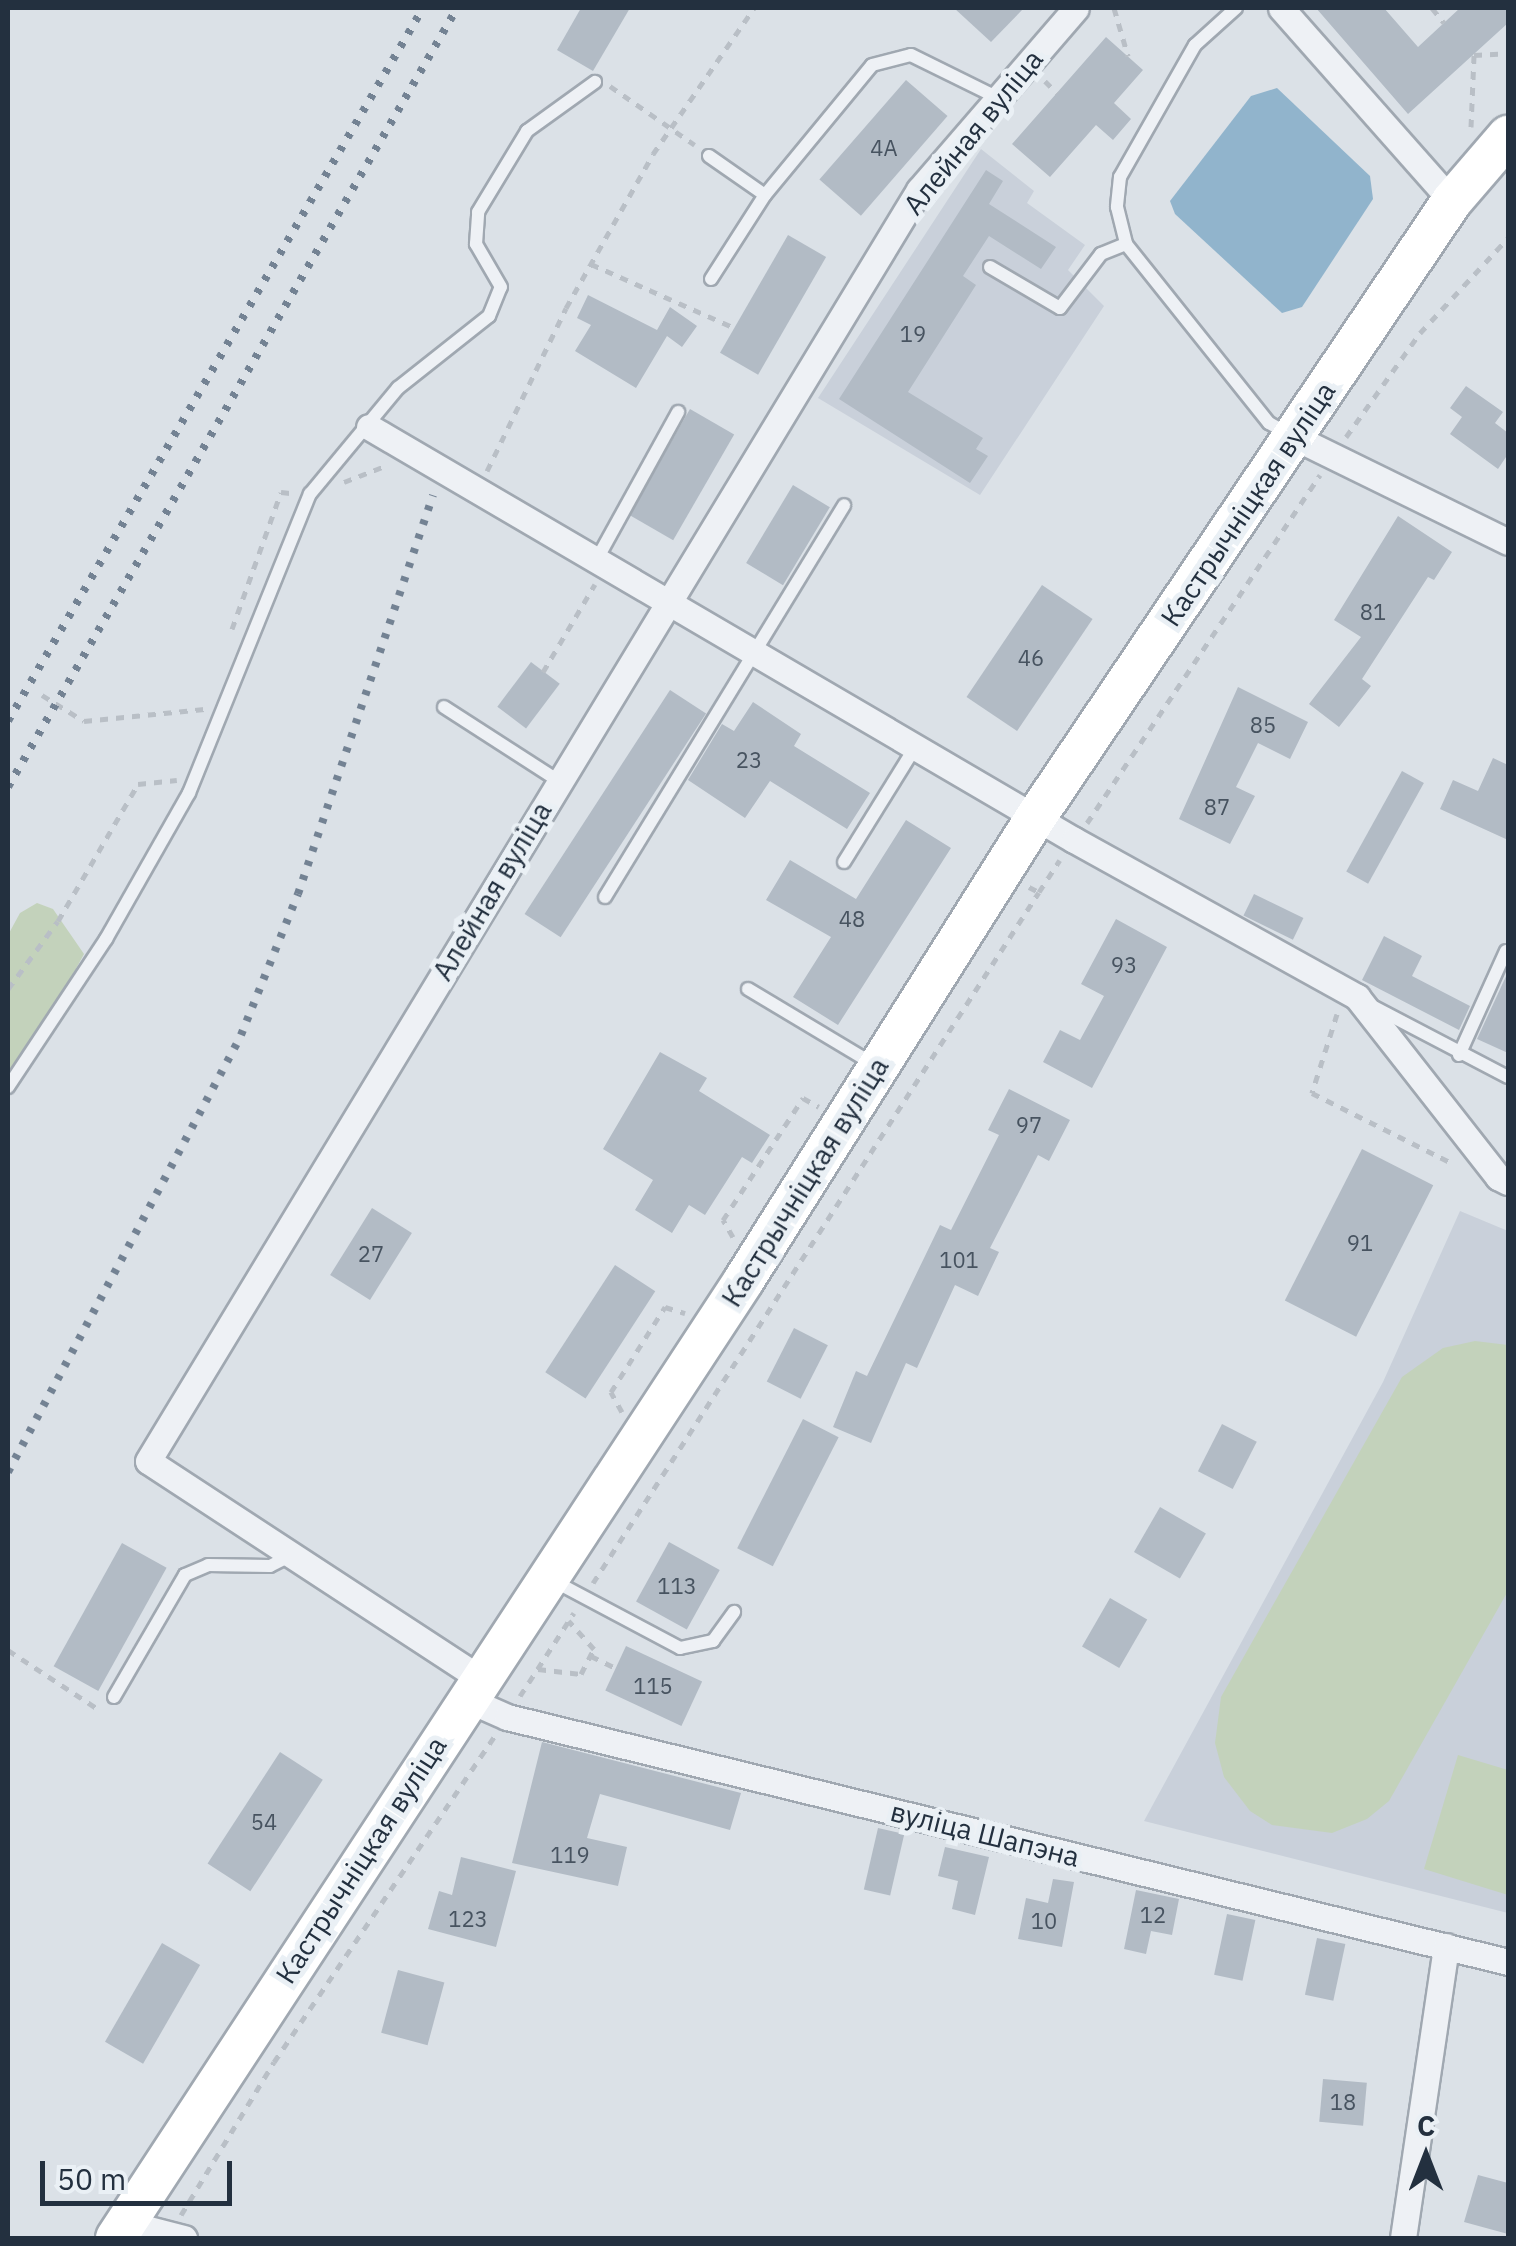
<!DOCTYPE html>
<meta charset="utf-8">
<style>
body{margin:0}
#map{position:relative;width:1516px;height:2246px;overflow:hidden;background:#dbe1e7;font-family:"IBM Plex Sans",sans-serif}
div>[style]{position:absolute}
[style*='--x']{left:calc(var(--x)*1px);top:calc(var(--y)*1px);width:calc(var(--w)*1px);rotate:calc(var(--a)*1deg)}
.built>*{inset:0;background:#c9d0da}
.green>*{inset:0;background:#c3d2bb}
.water>*{inset:0;background:#91b4cc}
.building>*{inset:0;background:#b2bbc5;transform-origin:0 0}
.path>*{height:5px;margin-top:-2.5px;transform-origin:0;background:repeating-linear-gradient(90deg,#b9bfc6 0 8px,transparent 0 16px)}
.roads{filter:drop-shadow(2px 0 #a0a8b1) drop-shadow(-2px 0 #a0a8b1) drop-shadow(0 2px #a0a8b1) drop-shadow(0 -2px #a0a8b1)}
.lane>*{height:12px;margin:-6px;padding:0 6px;transform-origin:6px;border-radius:6px;background:#eef1f5}
.street>*{height:25px;margin:-12.5px;padding:0 12.5px;transform-origin:12.5px;border-radius:12.5px;background:#eef1f5}
.primary>*{height:40px;margin:-20px;padding:0 20px;transform-origin:20px;border-radius:20px;background:#fff}
.rail>*{height:8px;margin-top:-4px;transform-origin:0;background:repeating-linear-gradient(90deg,#738293 0 5px,transparent 0 15px)}
span{translate:-50% -50%;white-space:nowrap;text-align:center;line-height:1.15;-webkit-text-stroke:10px #eaf0f5;paint-order:stroke}
.number-label{font-size:22px;color:#475360}
.number-label span{-webkit-text-stroke-width:0}
.street-label{font-size:28px;color:#23303f}
.frame{position:absolute;inset:0;border:10px solid #23303f;pointer-events:none}
.north{position:absolute;left:1376px;top:2106px;width:100px;height:100px;-webkit-text-stroke:8px #eaf0f5;paint-order:stroke;rotate:0deg;font-size:28px;font-weight:700;line-height:40px;text-align:center;color:#23303f}
.north::after{content:'';display:block;margin:auto;width:35px;height:45px;background:#23303f;clip-path:polygon(50% 0,100% 100%,50% 72%,0 100%)}
.scale{position:absolute;left:40px;top:2161px;width:192px;height:45px;box-sizing:border-box;border:5px solid #23303f;border-top:0;padding-left:12px;font-size:30px;line-height:35px;white-space:nowrap;color:#23303f;-webkit-text-stroke:8px #eaf0f5;paint-order:stroke}
</style>
<div id="map">
<div class="built">
<i style="clip-path:polygon(981px 149px,1034px 191px,1027px 203px,1085px 245px,1068px 270px,1104px 306px,980px 495px,818px 398px)"></i>
<i style="clip-path:polygon(1460px 1211px,1508px 1231px,1508px 1913px,1144px 1821px,1383px 1382px)"></i>
</div>
<div class="green">
<i style="clip-path:polygon(37px 903px,53px 909px,84px 954px,8px 1093px,8px 935px,20px 913px)"></i>
<i style="clip-path:polygon(1475px 1341px,1508px 1345px,1508px 1591px,1389px 1801px,1367px 1819px,1332px 1833px,1272px 1825px,1250px 1811px,1224px 1777px,1215px 1743px,1221px 1697px,1402px 1377px,1443px 1348px)"></i>
<i style="clip-path:polygon(1458px 1755px,1508px 1770px,1508px 1895px,1424px 1869px)"></i>
</div>
<div class="water">
<i style="clip-path:polygon(1277px 88px,1370px 176px,1373px 199px,1302px 307px,1282px 313px,1175px 214px,1170px 201px,1251px 96px)"></i>
</div>
<div class="building">
<i style="clip-path:polygon(581px 8px,630px 8px,593px 71px,557px 50px)"></i>
<i style="clip-path:polygon(954px 8px,1024px 8px,991px 42px)"></i>
<i style="clip-path:polygon(1316px 8px,1384px 8px,1418px 47px,1460px 8px,1508px 8px,1508px 23px,1408px 114px)"></i>
<i style="clip-path:polygon(1106px 37px,1143px 70px,1114px 103px,1131px 119px,1113px 140px,1096px 125px,1050px 177px,1012px 144px)"></i>
<i style="left:906px;top:80px;width:55px;height:132px;rotate:41deg"></i>
<i style="clip-path:polygon(986px 170px,1003px 181px,989px 204px,1056px 247px,1041px 269px,989px 236px,963px 276px,976px 285px,908px 392px,983px 438px,976px 449px,988px 456px,970px 483px,839px 399px)"></i>
<i style="left:788px;top:235px;width:44px;height:136px;rotate:30deg"></i>
<i style="clip-path:polygon(588px 295px,657px 330px,670px 307px,697px 326px,682px 347px,667px 336px,636px 388px,575px 351px,591px 325px,577px 318px)"></i>
<i style="clip-path:polygon(1466px 386px,1503px 412px,1495px 423px,1508px 433px,1508px 454px,1498px 469px,1450px 434px,1462px 417px,1450px 408px)"></i>
<i style="left:690px;top:409px;width:51px;height:122px;rotate:30deg"></i>
<i style="left:793px;top:485px;width:43px;height:91px;rotate:31deg"></i>
<i style="clip-path:polygon(1398px 516px,1452px 552px,1434px 580px,1428px 577px,1362px 679px,1371px 686px,1339px 727px,1309px 704px,1361px 637px,1334px 620px)"></i>
<i style="left:1042px;top:585px;width:61px;height:135px;rotate:34deg"></i>
<i style="left:531px;top:662px;width:36px;height:56px;rotate:37deg"></i>
<i style="clip-path:polygon(1238px 687px,1308px 722px,1290px 759px,1258px 743px,1236px 787px,1255px 796px,1230px 844px,1179px 819px)"></i>
<i style="left:670px;top:690px;width:43px;height:267px;rotate:33deg"></i>
<i style="clip-path:polygon(753px 702px,801px 734px,794px 746px,870px 793px,847px 829px,770px 781px,745px 818px,688px 780px,722px 724px,734px 731px)"></i>
<i style="clip-path:polygon(1493px 758px,1508px 765px,1508px 840px,1440px 809px,1453px 780px,1478px 791px)"></i>
<i style="left:1402px;top:771px;width:25px;height:115px;rotate:29deg"></i>
<i style="clip-path:polygon(906px 820px,951px 848px,838px 1025px,793px 997px,831px 937px,766px 900px,790px 860px,856px 899px)"></i>
<i style="left:1254px;top:894px;width:55px;height:24px;rotate:26deg"></i>
<i style="clip-path:polygon(1116px 919px,1167px 947px,1092px 1088px,1043px 1062px,1060px 1030px,1080px 1040px,1104px 996px,1081px 984px)"></i>
<i style="clip-path:polygon(1384px 936px,1422px 956px,1412px 976px,1470px 1006px,1459px 1030px,1362px 980px)"></i>
<i style="clip-path:polygon(1508px 972px,1508px 1053px,1477px 1039px)"></i>
<i style="clip-path:polygon(660px 1052px,707px 1078px,699px 1091px,770px 1135px,752px 1163px,742px 1157px,705px 1215px,689px 1205px,672px 1233px,635px 1210px,653px 1180px,603px 1149px)"></i>
<i style="clip-path:polygon(1009px 1089px,1070px 1120px,1049px 1161px,1038px 1155px,990px 1248px,999px 1252px,978px 1296px,955px 1285px,917px 1368px,906px 1363px,871px 1443px,833px 1427px,856px 1371px,867px 1376px,940px 1225px,951px 1230px,999px 1135px,988px 1130px)"></i>
<i style="left:1362px;top:1149px;width:80px;height:170px;rotate:27deg"></i>
<i style="left:372px;top:1208px;width:47px;height:79px;rotate:32deg"></i>
<i style="left:615px;top:1265px;width:48px;height:128px;rotate:33deg"></i>
<i style="left:794px;top:1328px;width:38px;height:60px;rotate:27deg"></i>
<i style="left:803px;top:1419px;width:40px;height:145px;rotate:27deg"></i>
<i style="left:1222px;top:1424px;width:39px;height:53px;rotate:27deg"></i>
<i style="left:1160px;top:1507px;width:53px;height:52px;rotate:30deg"></i>
<i style="left:669px;top:1542px;width:58px;height:68px;rotate:29deg"></i>
<i style="left:122px;top:1543px;width:51px;height:141px;rotate:29deg"></i>
<i style="left:1110px;top:1598px;width:43px;height:56px;rotate:30deg"></i>
<i style="left:626px;top:1646px;width:84px;height:49px;rotate:25deg"></i>
<i style="clip-path:polygon(542px 1742px,741px 1793px,730px 1830px,600px 1794px,587px 1838px,627px 1847px,618px 1886px,512px 1863px)"></i>
<i style="left:280px;top:1752px;width:51px;height:133px;rotate:33deg"></i>
<i style="left:878px;top:1828px;width:27px;height:63px;rotate:13deg"></i>
<i style="clip-path:polygon(945px 1847px,989px 1857px,975px 1915px,952px 1909px,958px 1881px,938px 1876px)"></i>
<i style="clip-path:polygon(461px 1857px,516px 1871px,496px 1947px,428px 1929px,439px 1891px,452px 1895px)"></i>
<i style="clip-path:polygon(1053px 1879px,1074px 1882px,1062px 1947px,1018px 1939px,1026px 1898px,1048px 1903px)"></i>
<i style="clip-path:polygon(1136px 1890px,1179px 1899px,1172px 1935px,1151px 1931px,1146px 1954px,1124px 1949px)"></i>
<i style="left:1227px;top:1914px;width:29px;height:62px;rotate:12deg"></i>
<i style="left:1317px;top:1938px;width:29px;height:58px;rotate:12deg"></i>
<i style="left:162px;top:1943px;width:44px;height:114px;rotate:30deg"></i>
<i style="left:398px;top:1970px;width:48px;height:65px;rotate:15deg"></i>
<i style="left:1323px;top:2079px;width:44px;height:43px;rotate:5deg"></i>
<i style="clip-path:polygon(1478px 2175px,1508px 2183px,1508px 2234px,1464px 2222px)"></i>
</div>
<div class="path">
<i style="--x:1114;--y:8;--w:50;--a:73.7"></i>
<i style="--x:1432;--y:8;--w:19;--a:51"></i>
<i style="--x:1045;--y:81;--w:17;--a:45"></i>
<i style="--x:610;--y:86;--w:103;--a:34.8"></i>
<i style="--x:1471;--y:127;--w:72;--a:-87.6"></i>
<i style="--x:1474;--y:55;--w:34;--a:-3"></i>
<i style="--x:591;--y:264;--w:158;--a:24"></i>
<i style="--x:1346;--y:437;--w:128;--a:-54.6"></i>
<i style="--x:1420;--y:333;--w:129;--a:-47.2"></i>
<i style="--x:487;--y:471;--w:181;--a:-64.1"></i>
<i style="--x:566;--y:308;--w:177;--a:-60.5"></i>
<i style="--x:653;--y:154;--w:178;--a:-55.3"></i>
<i style="--x:344;--y:482;--w:44;--a:-21.3"></i>
<i style="--x:232;--y:629;--w:145;--a:-70.3"></i>
<i style="--x:281;--y:492;--w:9;--a:6"></i>
<i style="--x:543;--y:672;--w:102;--a:-59.4"></i>
<i style="--x:42;--y:695;--w:49;--a:31.8"></i>
<i style="--x:84;--y:721;--w:121;--a:-5.7"></i>
<i style="--x:1087;--y:823;--w:419;--a:-56.2"></i>
<i style="--x:1029;--y:887;--w:11;--a:27"></i>
<i style="--x:1039;--y:892;--w:38;--a:-57"></i>
<i style="--x:8;--y:989;--w:84;--a:-53.7"></i>
<i style="--x:58;--y:921;--w:159;--a:-59.7"></i>
<i style="--x:138;--y:784;--w:39;--a:-6"></i>
<i style="--x:1337;--y:1014;--w:83;--a:107.6"></i>
<i style="--x:1312;--y:1093;--w:159;--a:26.6"></i>
<i style="--x:733;--y:1237;--w:20;--a:-120"></i>
<i style="--x:723;--y:1220;--w:146;--a:-56.7"></i>
<i style="--x:803;--y:1098;--w:18;--a:29"></i>
<i style="--x:622;--y:1412;--w:23;--a:-119"></i>
<i style="--x:611;--y:1392;--w:101;--a:-57.6"></i>
<i style="--x:665;--y:1307;--w:21;--a:17"></i>
<i style="--x:593;--y:1583;--w:822;--a:-57.16"></i>
<i style="--x:8;--y:1650;--w:111;--a:33.3"></i>
<i style="--x:591;--y:1656;--w:28;--a:26"></i>
<i style="--x:538;--y:1669;--w:43;--a:6.6"></i>
<i style="--x:581;--y:1674;--w:28;--a:-63"></i>
<i style="--x:594;--y:1649;--w:38;--a:-132"></i>
<i style="--x:520;--y:1696;--w:99;--a:-57"></i>
<i style="--x:181;--y:2215;--w:179;--a:-58.7"></i>
<i style="--x:274;--y:2062;--w:395;--a:-55.9"></i>
</div>
<div class="roads">
<div class="lane">
<i style="--x:1236;--y:8;--w:55;--a:137.9"></i>
<i style="--x:1195;--y:45;--w:152;--a:119.6"></i>
<i style="--x:1120;--y:177;--w:30;--a:96"></i>
<i style="--x:1117;--y:207;--w:38;--a:76"></i>
<i style="--x:1126;--y:244;--w:229;--a:51.4"></i>
<i style="--x:1269;--y:423;--w:23;--a:29"></i>
<i style="--x:709;--y:156;--w:68;--a:34.9"></i>
<i style="--x:990;--y:267;--w:81;--a:30.4"></i>
<i style="--x:1060;--y:308;--w:68;--a:-52.8"></i>
<i style="--x:1101;--y:254;--w:27;--a:-22"></i>
<i style="--x:711;--y:279;--w:100;--a:-57.3"></i>
<i style="--x:765;--y:195;--w:168;--a:-50.5"></i>
<i style="--x:872;--y:65;--w:40;--a:-14.4"></i>
<i style="--x:911;--y:55;--w:97;--a:26.3"></i>
<i style="--x:597;--y:559;--w:168;--a:-61.1"></i>
<i style="--x:444;--y:707;--w:137;--a:32.8"></i>
<i style="--x:844;--y:862;--w:137;--a:-58.2"></i>
<i style="--x:605;--y:897;--w:459;--a:-58.6"></i>
<i style="--x:748;--y:989;--w:148;--a:30.9"></i>
<i style="--x:1374;--y:1007;--w:151;--a:27.6"></i>
<i style="--x:1459;--y:1055;--w:114;--a:-65.7"></i>
<i style="--x:8;--y:1087;--w:178;--a:-56.5"></i>
<i style="--x:106;--y:939;--w:168;--a:-60.4"></i>
<i style="--x:189;--y:793;--w:323;--a:-68"></i>
<i style="--x:310;--y:494;--w:138;--a:-50.3"></i>
<i style="--x:398;--y:388;--w:116;--a:-38.4"></i>
<i style="--x:489;--y:316;--w:31;--a:-68"></i>
<i style="--x:501;--y:287;--w:50;--a:-120.2"></i>
<i style="--x:476;--y:244;--w:32;--a:-86"></i>
<i style="--x:478;--y:212;--w:95;--a:-58.8"></i>
<i style="--x:527;--y:131;--w:84;--a:-35.8"></i>
<i style="--x:552;--y:1580;--w:145;--a:28"></i>
<i style="--x:680;--y:1648;--w:34;--a:-12"></i>
<i style="--x:713;--y:1641;--w:36;--a:-54"></i>
<i style="--x:114;--y:1697;--w:141;--a:-59.8"></i>
<i style="--x:185;--y:1575;--w:25;--a:-23"></i>
<i style="--x:208;--y:1565;--w:62;--a:0.9"></i>
<i style="--x:270;--y:1566;--w:25;--a:-27"></i>
</div>
<div class="street">
<i style="--x:1281;--y:8;--w:258;--a:48.5"></i>
<i style="--x:369;--y:427;--w:817;--a:30.36"></i>
<i style="--x:1074;--y:840;--w:324;--a:29"></i>
<i style="--x:1357;--y:997;--w:229;--a:51.9"></i>
<i style="--x:1498;--y:1177;--w:11;--a:27"></i>
<i style="--x:1294;--y:437;--w:238;--a:26.1"></i>
<i style="--x:478;--y:1677;--w:394;--a:-146.8"></i>
<i style="--x:148;--y:1461;--w:1487;--a:-58.76"></i>
<i style="--x:919;--y:190;--w:240;--a:-49.2"></i>
<i style="--x:464;--y:1698;--w:47;--a:23.8"></i>
<i style="--x:507;--y:1717;--w:1031;--a:13.75"></i>
<i style="--x:126;--y:2223;--w:60;--a:14.5"></i>
<i style="--x:1403;--y:2238;--w:295;--a:-81.6"></i>
</div>
<div class="primary">
<i style="--x:116;--y:2238;--w:1145;--a:-56.75"></i>
<i style="--x:744;--y:1280;--w:547;--a:-57.76"></i>
<i style="--x:1036;--y:817;--w:743;--a:-55.97"></i>
<i style="--x:1452;--y:201;--w:86;--a:-49.3"></i>
</div>
</div>
<div class="rail">
<i style="--x:8;--y:721;--w:825;--a:-59.8"></i>
<i style="--x:8;--y:787;--w:899;--a:-60.04"></i>
<i style="--x:8;--y:1472;--w:495;--a:-61.9"></i>
<i style="--x:241;--y:1035;--w:152;--a:-68"></i>
<i style="--x:298;--y:894;--w:421;--a:-71.3"></i>
</div>
<div class="number-label">
<span style="left:884px;top:148px">4А</span>
<span style="left:913px;top:334px">19</span>
<span style="left:1373px;top:612px">81</span>
<span style="left:1031px;top:658px">46</span>
<span style="left:1263px;top:725px">85</span>
<span style="left:749px;top:760px">23</span>
<span style="left:1217px;top:807px">87</span>
<span style="left:852px;top:919px">48</span>
<span style="left:1124px;top:965px">93</span>
<span style="left:1029px;top:1125px">97</span>
<span style="left:1360px;top:1243px">91</span>
<span style="left:371px;top:1254px">27</span>
<span style="left:959px;top:1260px">101</span>
<span style="left:677px;top:1586px">113</span>
<span style="left:653px;top:1686px">115</span>
<span style="left:264px;top:1822px">54</span>
<span style="left:570px;top:1855px">119</span>
<span style="left:1153px;top:1915px">12</span>
<span style="left:468px;top:1919px">123</span>
<span style="left:1044px;top:1921px">10</span>
<span style="left:1343px;top:2102px">18</span>
</div>
<div class="street-label">
<span style="left:973px;top:132px;rotate:-51deg">Алейная вуліца</span>
<span style="left:1248px;top:504px;rotate:-56deg">Кастрычніцкая вуліца</span>
<span style="left:492px;top:891px;rotate:-59deg">Алейная вуліца</span>
<span style="left:805px;top:1182px;rotate:-58deg">Кастрычніцкая вуліца</span>
<span style="left:985px;top:1834px;rotate:14deg">вуліца Шапэна</span>
<span style="left:361px;top:1860px;rotate:-57deg">Кастрычніцкая вуліца</span>
</div>
<div class="frame"></div>
<div class="north">С</div>
<div class="scale">50 m</div>
</div>
